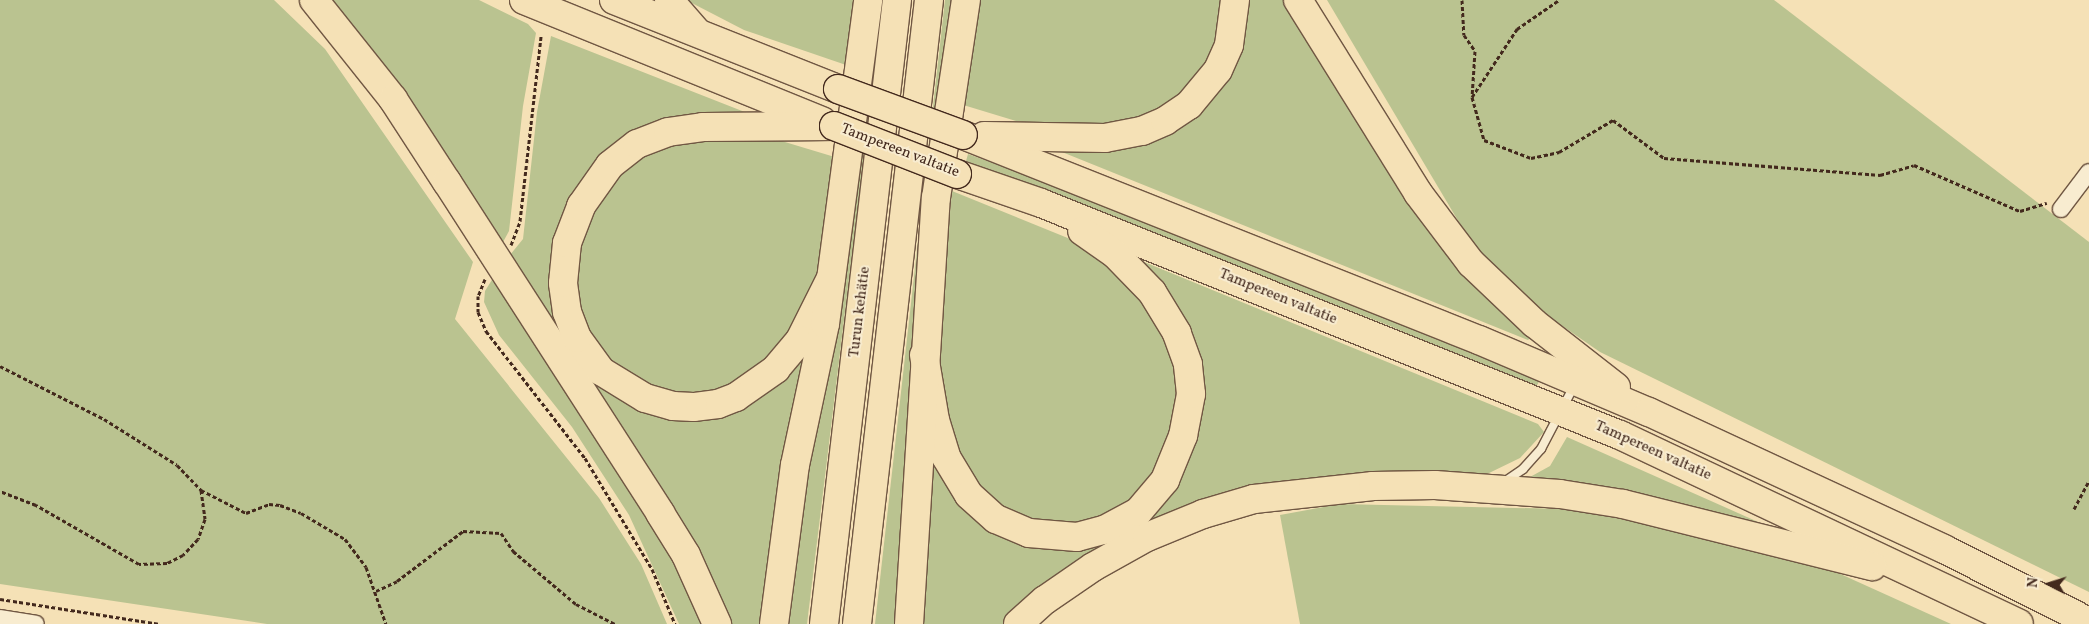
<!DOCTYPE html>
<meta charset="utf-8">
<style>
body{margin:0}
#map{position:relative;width:2089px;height:624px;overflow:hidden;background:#f5e1b6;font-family:Vollkorn,serif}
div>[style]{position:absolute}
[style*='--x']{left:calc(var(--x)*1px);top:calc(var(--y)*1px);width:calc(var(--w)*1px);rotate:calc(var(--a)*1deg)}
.green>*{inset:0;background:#bac390}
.path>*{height:3px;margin-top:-1.5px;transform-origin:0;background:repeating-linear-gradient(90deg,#43291d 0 4px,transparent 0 6.5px)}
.roads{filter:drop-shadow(1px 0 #705743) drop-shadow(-1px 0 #705743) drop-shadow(0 1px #705743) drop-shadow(0 -1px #705743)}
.lane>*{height:8px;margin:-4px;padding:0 4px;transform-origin:4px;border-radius:4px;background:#f8ecd0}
.street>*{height:16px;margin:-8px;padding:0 8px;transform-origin:8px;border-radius:8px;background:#f8ecd0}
.highway>*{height:28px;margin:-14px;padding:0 14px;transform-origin:14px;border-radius:14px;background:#f5e1b6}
.bridges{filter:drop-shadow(1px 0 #43291d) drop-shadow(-1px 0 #43291d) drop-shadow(0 1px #43291d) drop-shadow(0 -1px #43291d)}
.highway-bridge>*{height:28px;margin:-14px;padding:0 14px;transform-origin:14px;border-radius:14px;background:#f5e1b6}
span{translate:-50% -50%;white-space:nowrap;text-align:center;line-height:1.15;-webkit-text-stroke:4px #f8ecd0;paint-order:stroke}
.street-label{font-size:15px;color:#43291d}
.north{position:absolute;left:2024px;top:559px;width:50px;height:50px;-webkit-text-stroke:4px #f8ecd0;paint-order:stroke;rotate:275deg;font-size:14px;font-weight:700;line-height:20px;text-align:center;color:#43291d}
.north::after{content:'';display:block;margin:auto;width:18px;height:22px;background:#43291d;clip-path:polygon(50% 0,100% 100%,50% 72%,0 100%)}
</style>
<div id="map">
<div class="green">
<i style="clip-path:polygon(0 0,274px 0,325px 49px,473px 262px,455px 319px,599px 498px,641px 564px,667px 624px,267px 624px,0 584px)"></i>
<i style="clip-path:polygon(322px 0,479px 0,528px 24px,536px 33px,523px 106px,509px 231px,502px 244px)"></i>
<i style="clip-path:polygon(686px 0,856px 0,849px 66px,744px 30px)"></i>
<i style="clip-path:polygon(879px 0,883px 0,807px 624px,781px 624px)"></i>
<i style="clip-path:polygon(945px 0,954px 0,900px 624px,875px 624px)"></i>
<i style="clip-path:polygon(978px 0,1225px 0,1210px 67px,1166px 108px,1119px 125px,1051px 126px,1016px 121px,960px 104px)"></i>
<i style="clip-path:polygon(1247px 0,1288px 0,1531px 337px,1528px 340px,1057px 150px,1199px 112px,1224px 83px,1244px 32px)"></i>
<i style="clip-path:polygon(1327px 0,1774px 0,2089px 242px,2089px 592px,1600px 352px,1545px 314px,1489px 262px,1463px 229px)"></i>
<i style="clip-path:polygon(551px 36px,760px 118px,599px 162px,562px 330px,678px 416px,808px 343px,763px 624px,724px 624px,510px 255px,523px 239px,537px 112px)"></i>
<i style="clip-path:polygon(775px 139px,838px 158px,823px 259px,802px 317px,772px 356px,721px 391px,684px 394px,634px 382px,595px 348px,574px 302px,577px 234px,621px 167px,672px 140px)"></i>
<i style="clip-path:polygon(968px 154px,1090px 198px,1541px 378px,1535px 389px,1390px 326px,966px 161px)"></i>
<i style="clip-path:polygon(952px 191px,1080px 243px,1120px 269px,1169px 340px,1179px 385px,1177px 424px,1154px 483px,1102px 523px,1035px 526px,986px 498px,954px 452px,937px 350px)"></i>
<i style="clip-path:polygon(1132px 257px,1538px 424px,1544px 432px,1520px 458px,1487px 474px,1247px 495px,1010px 624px,918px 624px,928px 431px,974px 514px,1119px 534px,1197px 406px)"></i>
<i style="clip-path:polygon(495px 275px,677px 563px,705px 624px,679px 624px,629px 515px,572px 427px,499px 335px,484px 302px,485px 291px)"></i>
<i style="clip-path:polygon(1567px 437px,1783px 533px,1530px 482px,1530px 477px,1550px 466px)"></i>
<i style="clip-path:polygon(1340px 504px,1564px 509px,1633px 521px,1836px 572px,1951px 624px,1300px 624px,1280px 515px)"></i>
</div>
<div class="path">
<i style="--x:1462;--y:0;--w:35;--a:87"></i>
<i style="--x:1464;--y:35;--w:19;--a:55"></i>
<i style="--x:1475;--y:51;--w:46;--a:93.7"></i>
<i style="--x:1472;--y:97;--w:45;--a:74.4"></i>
<i style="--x:1484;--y:140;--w:50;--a:21"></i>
<i style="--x:1531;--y:158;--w:29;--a:-12"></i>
<i style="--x:1559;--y:152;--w:63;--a:-30.7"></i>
<i style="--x:1613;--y:120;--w:64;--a:36.7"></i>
<i style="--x:1664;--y:158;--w:217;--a:4.5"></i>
<i style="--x:1880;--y:175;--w:35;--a:-16"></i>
<i style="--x:1914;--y:165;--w:116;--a:23.5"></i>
<i style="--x:2020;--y:211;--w:28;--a:-17"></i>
<i style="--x:1472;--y:97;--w:82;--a:-56.5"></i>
<i style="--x:1517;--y:29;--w:51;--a:-34.6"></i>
<i style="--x:511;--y:245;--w:26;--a:-69"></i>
<i style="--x:520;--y:221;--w:186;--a:-83.5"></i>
<i style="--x:485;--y:279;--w:18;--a:112"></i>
<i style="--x:478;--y:296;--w:16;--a:90"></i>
<i style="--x:478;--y:312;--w:21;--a:67"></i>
<i style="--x:486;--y:331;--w:161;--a:52.1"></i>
<i style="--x:585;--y:458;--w:130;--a:58.9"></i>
<i style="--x:652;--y:569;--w:60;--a:67.3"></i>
<i style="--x:0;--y:366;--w:117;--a:27"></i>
<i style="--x:104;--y:419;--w:86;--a:32.2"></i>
<i style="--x:177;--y:465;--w:35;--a:46"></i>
<i style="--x:201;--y:490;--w:29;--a:82"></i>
<i style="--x:205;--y:519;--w:21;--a:109"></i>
<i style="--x:198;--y:539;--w:22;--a:133"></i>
<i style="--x:183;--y:555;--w:18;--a:153"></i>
<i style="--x:167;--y:563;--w:28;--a:178"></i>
<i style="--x:139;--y:564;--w:119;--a:-150.2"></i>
<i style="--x:36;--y:505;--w:39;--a:-159"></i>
<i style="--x:201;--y:490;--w:51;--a:27.1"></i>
<i style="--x:246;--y:513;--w:25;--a:-21"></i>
<i style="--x:269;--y:504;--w:11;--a:5"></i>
<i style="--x:280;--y:505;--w:22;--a:21"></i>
<i style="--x:301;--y:513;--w:51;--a:30.6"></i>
<i style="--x:345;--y:539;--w:35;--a:53"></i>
<i style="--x:366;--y:567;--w:60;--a:70.7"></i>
<i style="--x:2074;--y:509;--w:32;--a:-62"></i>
<i style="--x:376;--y:591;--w:23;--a:-25"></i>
<i style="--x:397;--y:581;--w:83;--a:-37.1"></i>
<i style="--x:463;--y:531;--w:38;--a:3"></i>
<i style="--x:501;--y:533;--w:22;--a:56"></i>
<i style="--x:513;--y:551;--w:82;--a:40.1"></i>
<i style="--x:576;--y:604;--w:44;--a:27.1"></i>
<i style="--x:0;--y:599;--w:162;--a:8.9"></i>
</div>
<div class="roads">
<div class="lane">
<i style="--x:1504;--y:482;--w:23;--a:-34"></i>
<i style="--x:1523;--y:469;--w:27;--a:-48"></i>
<i style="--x:1541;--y:449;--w:71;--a:-62.4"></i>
</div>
<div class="street">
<i style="--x:2061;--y:209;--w:46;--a:-52.9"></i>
<i style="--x:0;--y:618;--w:36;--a:9"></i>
</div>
<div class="highway">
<i style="--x:314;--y:0;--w:127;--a:51.4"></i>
<i style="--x:393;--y:99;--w:99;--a:57"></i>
<i style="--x:447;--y:182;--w:394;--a:57.2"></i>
<i style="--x:660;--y:513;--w:49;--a:58.2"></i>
<i style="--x:686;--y:555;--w:76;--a:65.8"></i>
<i style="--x:524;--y:0;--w:322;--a:22.1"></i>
<i style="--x:614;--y:0;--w:241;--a:21.7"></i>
<i style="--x:669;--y:0;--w:43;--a:48.8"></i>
<i style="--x:1298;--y:0;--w:227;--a:58.1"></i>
<i style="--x:1418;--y:193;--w:88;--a:52.9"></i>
<i style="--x:1471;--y:263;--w:87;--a:43.6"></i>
<i style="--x:1534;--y:323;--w:104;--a:38"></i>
<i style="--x:963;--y:135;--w:555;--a:21.67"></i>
<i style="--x:1479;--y:340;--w:185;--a:23"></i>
<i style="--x:1649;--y:412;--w:325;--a:24.9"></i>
<i style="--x:1944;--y:549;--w:162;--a:26.7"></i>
<i style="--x:984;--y:136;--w:121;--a:0.9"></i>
<i style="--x:1105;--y:138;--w:38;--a:-11"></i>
<i style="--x:1142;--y:131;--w:25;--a:-23"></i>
<i style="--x:1165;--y:121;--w:29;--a:-34"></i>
<i style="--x:1189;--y:105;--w:45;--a:-50.4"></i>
<i style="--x:1218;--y:70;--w:27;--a:-66"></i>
<i style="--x:1229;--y:45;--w:45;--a:-82.4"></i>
<i style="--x:957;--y:174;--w:89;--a:19"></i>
<i style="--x:1041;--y:203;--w:624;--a:21.84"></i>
<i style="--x:1620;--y:435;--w:441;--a:25.3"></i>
<i style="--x:831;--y:278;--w:69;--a:116.6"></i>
<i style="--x:800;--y:340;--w:38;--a:130"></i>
<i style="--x:776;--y:369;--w:49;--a:145"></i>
<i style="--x:736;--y:397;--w:19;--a:159"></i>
<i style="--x:718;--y:404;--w:25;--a:173"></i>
<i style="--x:693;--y:407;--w:20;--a:-177"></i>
<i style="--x:673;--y:406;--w:29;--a:-164"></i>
<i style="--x:645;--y:398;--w:52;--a:-148.5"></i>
<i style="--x:601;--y:371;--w:41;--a:-126"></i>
<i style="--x:577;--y:338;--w:28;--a:-111"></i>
<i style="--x:567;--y:312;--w:29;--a:-98"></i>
<i style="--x:563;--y:283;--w:40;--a:-84.3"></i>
<i style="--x:567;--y:243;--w:40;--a:-69"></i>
<i style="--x:581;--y:206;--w:50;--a:-54.7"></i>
<i style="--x:610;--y:165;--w:34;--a:-38"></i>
<i style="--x:637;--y:144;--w:33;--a:-21"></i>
<i style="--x:668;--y:132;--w:35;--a:-8"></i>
<i style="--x:703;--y:127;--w:131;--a:-0.4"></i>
<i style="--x:924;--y:355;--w:66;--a:80.4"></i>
<i style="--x:935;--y:420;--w:39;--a:73"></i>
<i style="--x:946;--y:457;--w:44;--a:58.8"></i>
<i style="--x:969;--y:495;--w:36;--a:42"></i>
<i style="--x:996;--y:519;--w:36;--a:23"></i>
<i style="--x:1029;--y:533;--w:48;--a:4.8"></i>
<i style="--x:1077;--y:537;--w:28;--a:-15"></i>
<i style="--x:1104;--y:530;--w:38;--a:-28"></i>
<i style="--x:1138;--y:512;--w:42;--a:-49.8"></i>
<i style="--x:1165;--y:480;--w:48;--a:-67.8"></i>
<i style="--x:1183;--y:436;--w:43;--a:-79.2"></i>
<i style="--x:1191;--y:394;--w:30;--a:-96"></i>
<i style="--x:1188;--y:364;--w:33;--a:-110"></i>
<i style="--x:1177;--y:333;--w:48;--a:-121.4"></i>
<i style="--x:1152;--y:292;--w:53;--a:-134.2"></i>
<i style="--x:1115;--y:254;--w:40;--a:-145.1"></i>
<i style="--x:774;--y:624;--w:160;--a:-82.5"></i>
<i style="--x:795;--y:465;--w:144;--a:-78"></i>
<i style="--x:825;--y:324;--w:327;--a:-82.4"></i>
<i style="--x:824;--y:624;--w:628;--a:-83.33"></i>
<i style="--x:857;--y:624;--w:628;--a:-83.42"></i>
<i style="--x:909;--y:624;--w:427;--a:-86.4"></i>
<i style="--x:936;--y:198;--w:200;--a:-81.4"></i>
<i style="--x:1018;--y:624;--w:36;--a:-42"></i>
<i style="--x:1045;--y:600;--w:58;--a:-34.5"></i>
<i style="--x:1093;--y:567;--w:62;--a:-29.1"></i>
<i style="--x:1147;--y:537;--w:61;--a:-22.3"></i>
<i style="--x:1203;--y:514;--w:53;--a:-16.4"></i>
<i style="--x:1254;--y:499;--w:120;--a:-6.2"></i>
<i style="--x:1373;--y:486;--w:62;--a:-0.9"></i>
<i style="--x:1435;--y:485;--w:125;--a:4.1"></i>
<i style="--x:1560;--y:494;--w:64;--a:9"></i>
<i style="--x:1623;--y:504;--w:257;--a:14"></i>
</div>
</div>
<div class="bridges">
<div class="highway-bridge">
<i style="--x:838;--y:89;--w:133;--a:20.2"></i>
<i style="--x:834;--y:126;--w:132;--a:21.3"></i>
</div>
</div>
<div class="street-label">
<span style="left:900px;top:151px;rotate:21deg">Tampereen valtatie</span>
<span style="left:1278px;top:297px;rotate:22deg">Tampereen valtatie</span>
<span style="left:860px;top:312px;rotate:-83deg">Turun kehätie</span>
<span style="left:1653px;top:451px;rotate:24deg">Tampereen valtatie</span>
</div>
<div class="north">N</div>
</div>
